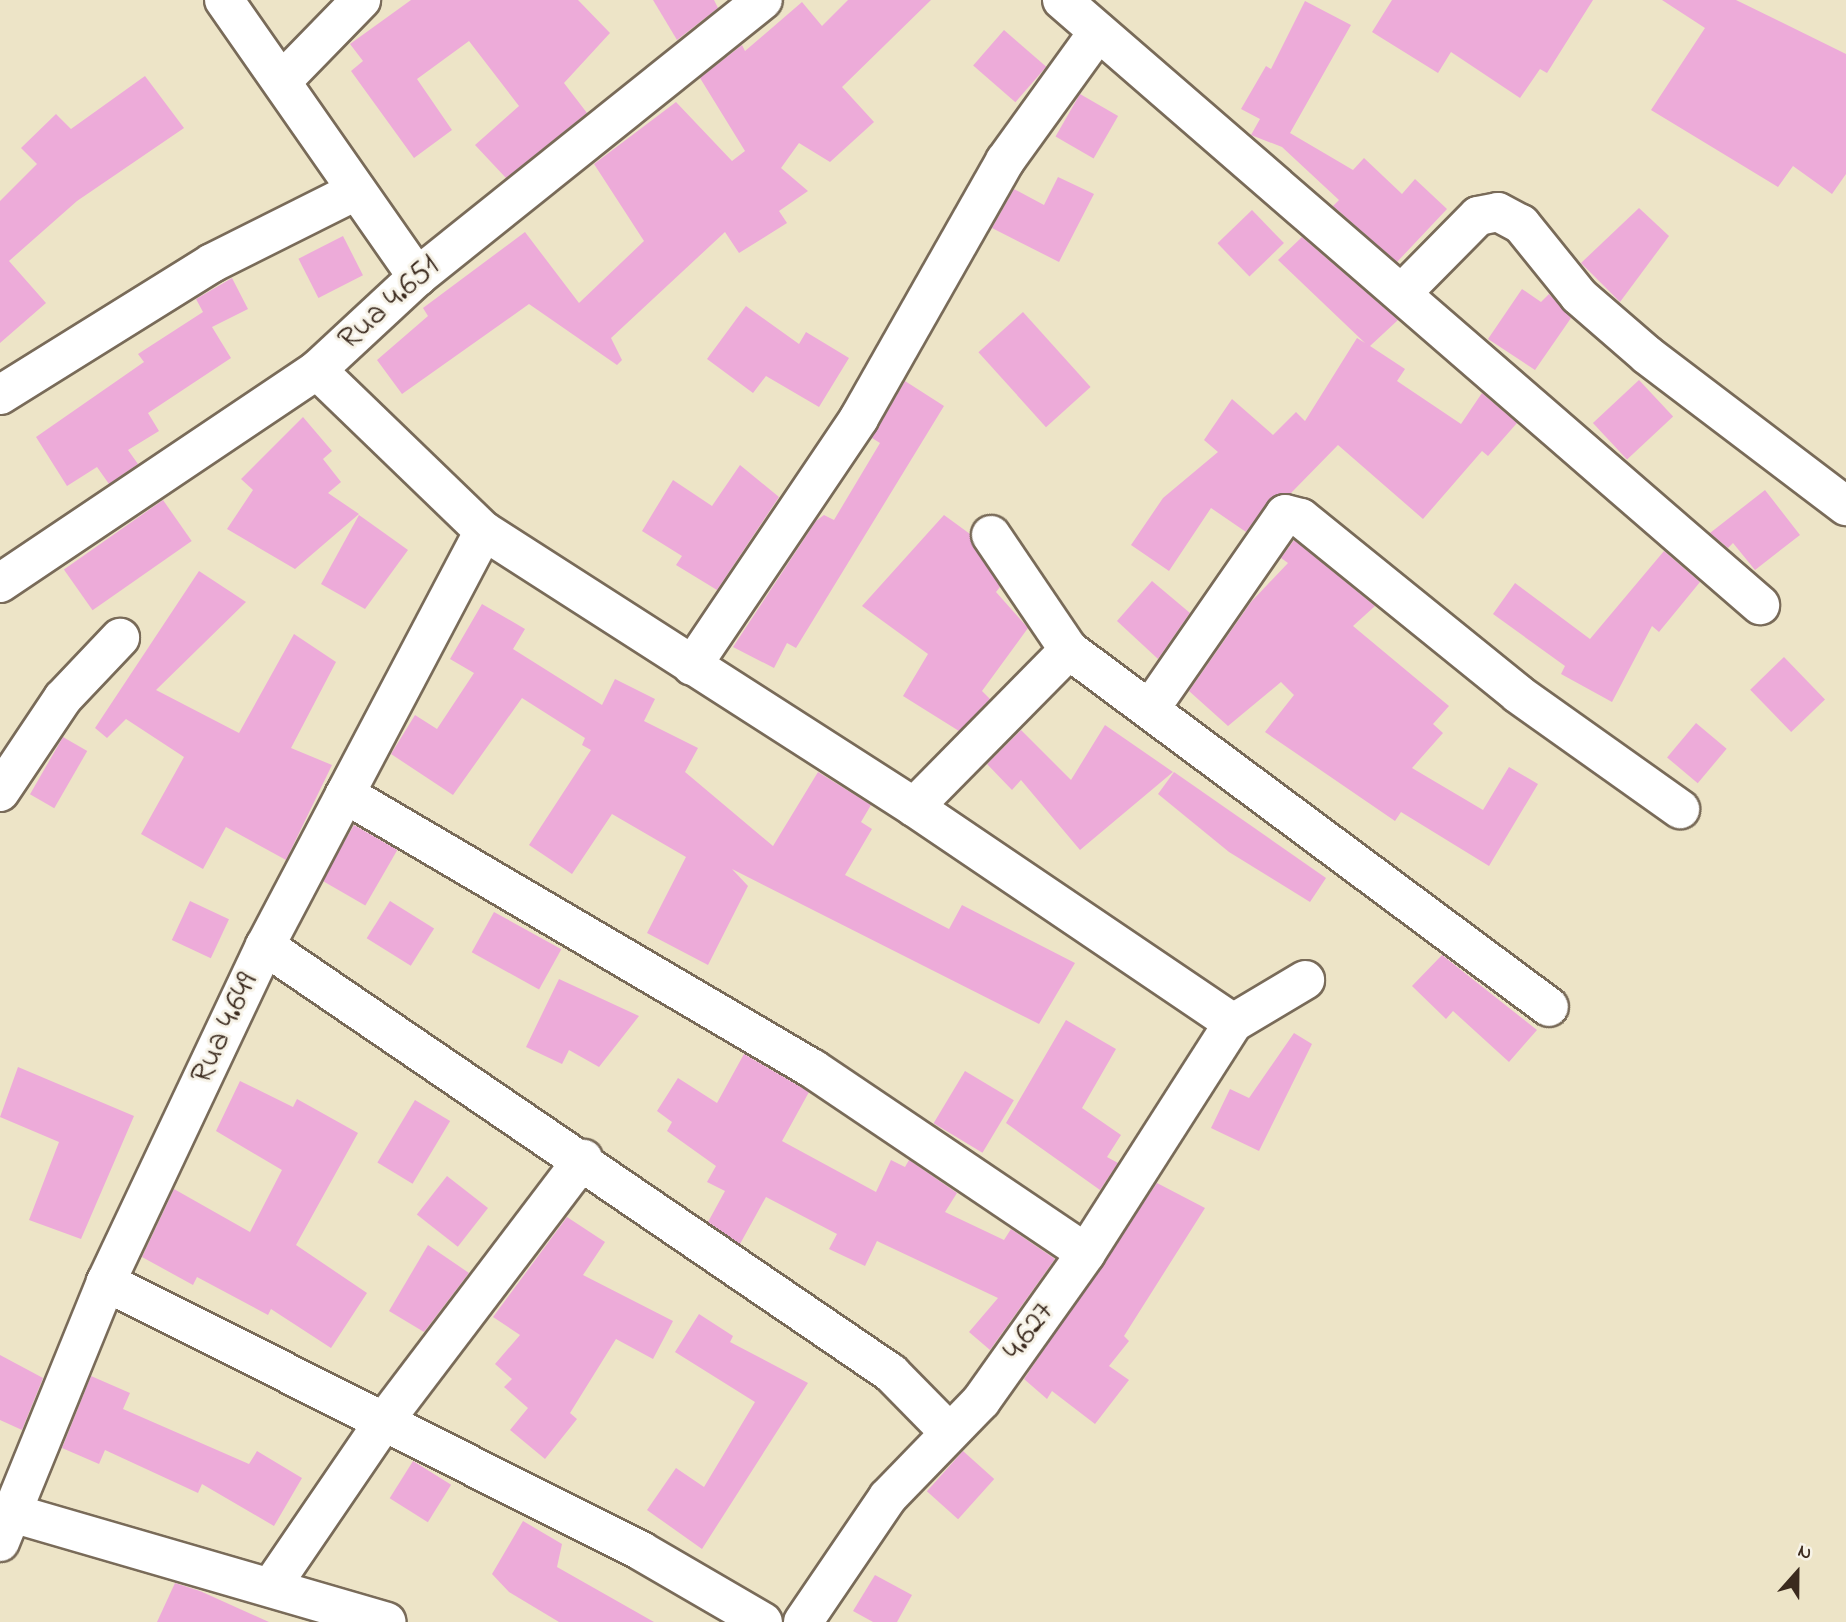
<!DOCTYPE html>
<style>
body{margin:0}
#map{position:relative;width:1846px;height:1622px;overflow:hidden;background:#ede4c7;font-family:"Indie Flower",sans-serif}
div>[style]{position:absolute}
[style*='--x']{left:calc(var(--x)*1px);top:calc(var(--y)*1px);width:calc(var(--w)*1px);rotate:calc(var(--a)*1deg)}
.building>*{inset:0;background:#edabd9;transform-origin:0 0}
.roads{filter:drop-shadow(2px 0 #796b59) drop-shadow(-2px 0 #796b59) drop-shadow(0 2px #796b59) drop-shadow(0 -2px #796b59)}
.minor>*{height:38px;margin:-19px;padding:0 19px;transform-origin:19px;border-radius:19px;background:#fff}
span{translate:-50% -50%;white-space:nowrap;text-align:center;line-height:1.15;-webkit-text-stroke:6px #f7f3e8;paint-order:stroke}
.street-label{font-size:32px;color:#3b2a1e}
.north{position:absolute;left:1762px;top:1538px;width:70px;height:70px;-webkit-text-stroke:5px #f7f3e8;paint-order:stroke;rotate:21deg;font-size:19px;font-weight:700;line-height:28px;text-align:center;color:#3b2a1e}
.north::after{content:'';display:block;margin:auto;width:24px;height:32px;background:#3b2a1e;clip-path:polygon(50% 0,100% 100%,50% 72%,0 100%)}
</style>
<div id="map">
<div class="building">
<i style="clip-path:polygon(411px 0,578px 0,610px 33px,564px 83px,587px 113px,506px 178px,475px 145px,519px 106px,469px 41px,417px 79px,452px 130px,414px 158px,351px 71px,363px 61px,350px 44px)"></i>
<i style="clip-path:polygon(653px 0,714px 0,718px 8px,677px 40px)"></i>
<i style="clip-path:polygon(848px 0,931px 0,842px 87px,874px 122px,830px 162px,799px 143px,781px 168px,808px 191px,779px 211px,787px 223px,739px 253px,725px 232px,611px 338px,622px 360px,617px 365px,529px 304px,402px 394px,377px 360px,428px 316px,423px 308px,525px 232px,579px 303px,644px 241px,594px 164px,676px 102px,732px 161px,745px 151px,700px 78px,742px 45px,745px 51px,802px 2px,822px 26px)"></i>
<i style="clip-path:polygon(1392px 0,1593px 0,1547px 73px,1540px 69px,1520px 98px,1451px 52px,1438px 73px,1372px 32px)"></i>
<i style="clip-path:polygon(1662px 0,1736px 0,1846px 54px,1846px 174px,1832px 194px,1793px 166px,1778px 187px,1651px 110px,1705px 28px)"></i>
<i style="clip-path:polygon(1305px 1px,1351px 25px,1290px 133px,1353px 170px,1364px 158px,1402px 194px,1415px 179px,1447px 209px,1397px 262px,1333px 206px,1339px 200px,1282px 147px,1251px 135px,1260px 119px,1241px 109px,1266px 66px,1271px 69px)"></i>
<i style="left:1004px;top:30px;width:56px;height:47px;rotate:41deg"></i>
<i style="clip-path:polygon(145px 76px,184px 128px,77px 201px,9px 261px,46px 303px,0 343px,0 201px,37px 164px,21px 148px,56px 114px,71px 129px)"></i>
<i style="left:1080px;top:94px;width:44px;height:49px;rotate:30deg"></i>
<i style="clip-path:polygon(1058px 177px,1094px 194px,1059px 262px,992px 228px,1014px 189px,1044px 205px)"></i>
<i style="clip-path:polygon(1639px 208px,1669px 236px,1620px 302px,1581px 263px)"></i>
<i style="left:1252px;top:210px;width:46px;height:48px;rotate:46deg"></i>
<i style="left:343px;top:236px;width:44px;height:50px;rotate:63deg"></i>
<i style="clip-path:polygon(1302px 237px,1398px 320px,1370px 346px,1405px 369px,1397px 381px,1461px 424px,1482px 393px,1517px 423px,1488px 456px,1482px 451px,1423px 519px,1338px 445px,1291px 493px,1268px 501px,1246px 532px,1211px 508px,1169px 571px,1131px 545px,1163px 498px,1218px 452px,1204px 440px,1232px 399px,1273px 435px,1296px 412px,1305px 421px,1357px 338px,1365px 343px,1278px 260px)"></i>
<i style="clip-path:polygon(232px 278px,248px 309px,212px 327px,231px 358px,148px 413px,159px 431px,128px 450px,138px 464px,109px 484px,97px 467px,67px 486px,36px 437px,144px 362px,138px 354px,203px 312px,196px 299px)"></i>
<i style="clip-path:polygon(1522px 289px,1541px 302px,1549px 294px,1571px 318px,1535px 370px,1488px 339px)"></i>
<i style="clip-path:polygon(746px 306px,799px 344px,806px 332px,849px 358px,819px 407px,766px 376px,753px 393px,707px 359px)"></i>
<i style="left:1023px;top:312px;width:101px;height:60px;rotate:48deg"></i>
<i style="left:1639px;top:380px;width:50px;height:63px;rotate:47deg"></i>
<i style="clip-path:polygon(905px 381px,944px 406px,796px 648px,787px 643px,774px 668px,733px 647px,816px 521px,824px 515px,834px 520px,880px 443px,872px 438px)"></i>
<i style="clip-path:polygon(303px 417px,332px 451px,323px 459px,341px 482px,328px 493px,359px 514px,295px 569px,227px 529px,253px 490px,241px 479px)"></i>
<i style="clip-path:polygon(740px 465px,779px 497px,717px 590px,676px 565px,682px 556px,642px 531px,673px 480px,712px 506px)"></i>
<i style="clip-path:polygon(1765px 490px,1800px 535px,1755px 570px,1733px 543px,1728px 548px,1710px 533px)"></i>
<i style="left:163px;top:500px;width:50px;height:121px;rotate:55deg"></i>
<i style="clip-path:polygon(359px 515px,408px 550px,365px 609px,321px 584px)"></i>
<i style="clip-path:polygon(944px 515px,970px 534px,1000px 587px,996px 592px,1028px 628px,982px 691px,990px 699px,959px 731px,903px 696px,928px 654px,862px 606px)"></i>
<i style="clip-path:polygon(1294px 540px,1375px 606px,1353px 626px,1449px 706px,1433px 724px,1443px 733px,1412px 768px,1483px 810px,1509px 767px,1538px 784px,1489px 866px,1401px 812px,1395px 821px,1265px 732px,1294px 695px,1281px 682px,1228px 726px,1189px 691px,1251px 602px,1288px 563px,1281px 558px)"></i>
<i style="clip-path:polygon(1664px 551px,1700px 582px,1659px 632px,1652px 626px,1612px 702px,1561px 674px,1565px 666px,1493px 614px,1515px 583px,1590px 639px)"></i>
<i style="clip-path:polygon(199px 571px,246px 602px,156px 690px,239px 733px,294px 634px,336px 662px,291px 748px,332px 765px,286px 860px,226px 827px,203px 869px,141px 834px,184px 757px,126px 719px,107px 738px,95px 728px)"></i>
<i style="clip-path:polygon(1152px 581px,1190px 613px,1158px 659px,1117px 621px)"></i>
<i style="clip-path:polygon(482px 604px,525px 629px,513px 649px,602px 705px,615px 679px,655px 699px,644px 721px,698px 748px,685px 772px,773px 846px,818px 772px,871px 805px,861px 822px,872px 829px,845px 875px,949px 929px,962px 905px,1075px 963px,1039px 1024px,732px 869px,748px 886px,708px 965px,647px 933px,686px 857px,612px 814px,572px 874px,529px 845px,591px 750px,582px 745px,585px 738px,522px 698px,453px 795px,391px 754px,415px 715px,437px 729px,474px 673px,450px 659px)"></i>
<i style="left:1784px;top:657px;width:59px;height:47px;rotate:46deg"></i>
<i style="left:1696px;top:723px;width:40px;height:45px;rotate:40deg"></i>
<i style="clip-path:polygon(1105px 725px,1173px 772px,1080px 850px,1021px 780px,1012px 790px,987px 764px,1021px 730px,1071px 780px)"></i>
<i style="left:63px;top:737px;width:28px;height:66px;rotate:30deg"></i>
<i style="clip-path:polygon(1174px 772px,1326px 878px,1310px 902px,1229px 852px,1158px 794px)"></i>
<i style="left:354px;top:825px;width:50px;height:64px;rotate:30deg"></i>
<i style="left:190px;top:901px;width:43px;height:43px;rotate:25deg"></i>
<i style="left:390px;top:901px;width:52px;height:44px;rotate:32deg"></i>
<i style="left:494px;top:912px;width:77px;height:46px;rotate:29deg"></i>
<i style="clip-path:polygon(1442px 955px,1537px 1030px,1509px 1062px,1453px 1011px,1446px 1019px,1412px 986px)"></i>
<i style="clip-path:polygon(559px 979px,639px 1016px,599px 1067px,569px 1050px,562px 1064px,526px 1047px)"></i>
<i style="clip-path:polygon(1066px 1020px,1116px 1049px,1082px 1108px,1121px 1135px,1107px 1157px,1118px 1163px,1100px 1190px,1006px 1123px)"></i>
<i style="clip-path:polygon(1294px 1033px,1312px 1044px,1259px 1151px,1211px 1128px,1230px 1089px,1249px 1098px)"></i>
<i style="clip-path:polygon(744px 1054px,809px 1092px,782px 1141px,876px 1192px,891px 1160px,905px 1167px,909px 1160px,957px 1193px,945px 1212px,1004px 1240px,1011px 1229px,1055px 1259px,990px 1350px,969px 1332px,998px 1298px,877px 1241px,865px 1266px,829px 1249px,837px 1234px,766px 1197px,740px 1244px,708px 1222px,725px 1191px,707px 1182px,716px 1166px,667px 1131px,672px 1122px,657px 1111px,678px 1078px,717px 1103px)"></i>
<i style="clip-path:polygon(18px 1067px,134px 1116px,81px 1239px,29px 1220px,59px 1142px,0 1117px)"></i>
<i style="left:965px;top:1071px;width:57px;height:61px;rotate:31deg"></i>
<i style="clip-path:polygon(240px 1081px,293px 1107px,297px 1099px,358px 1133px,296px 1245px,367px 1293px,331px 1348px,271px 1309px,268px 1315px,197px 1277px,193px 1285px,142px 1257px,174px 1189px,250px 1232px,282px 1170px,216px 1131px)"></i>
<i style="left:415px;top:1100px;width:41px;height:73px;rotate:31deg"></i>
<i style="left:447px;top:1176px;width:52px;height:49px;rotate:38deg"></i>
<i style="clip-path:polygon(1157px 1183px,1205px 1208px,1124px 1336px,1129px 1341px,1109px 1366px,1129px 1380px,1095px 1424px,1052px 1391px,1047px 1399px,1024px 1379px)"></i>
<i style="clip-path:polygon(567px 1217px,605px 1242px,583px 1275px,673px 1321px,653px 1359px,616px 1339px,570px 1413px,577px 1419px,545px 1459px,510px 1430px,528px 1408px,504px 1387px,512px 1379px,495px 1364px,520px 1335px,493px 1317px)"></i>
<i style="clip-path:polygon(428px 1245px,469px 1273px,424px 1332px,389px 1311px)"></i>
<i style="clip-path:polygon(699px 1314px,733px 1336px,730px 1342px,808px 1383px,702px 1549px,647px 1510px,676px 1468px,704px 1487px,755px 1402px,675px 1352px)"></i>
<i style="clip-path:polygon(0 1355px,43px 1378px,22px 1430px,0 1420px)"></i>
<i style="clip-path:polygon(91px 1376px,130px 1393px,123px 1409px,249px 1464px,257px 1451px,302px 1478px,274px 1526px,202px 1484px,198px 1493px,105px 1450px,99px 1464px,62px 1448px)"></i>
<i style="left:963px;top:1451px;width:42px;height:54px;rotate:42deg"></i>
<i style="left:413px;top:1461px;width:45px;height:44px;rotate:32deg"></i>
<i style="clip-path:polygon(523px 1521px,562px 1544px,557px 1567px,654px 1622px,559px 1622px,509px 1592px,492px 1574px)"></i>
<i style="clip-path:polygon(875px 1575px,912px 1595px,897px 1622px,873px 1622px,853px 1611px)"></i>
<i style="clip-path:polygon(175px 1583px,200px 1591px,269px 1622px,157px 1622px)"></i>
</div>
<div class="roads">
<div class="minor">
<i style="--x:224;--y:0;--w:338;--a:55.1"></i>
<i style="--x:1062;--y:0;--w:924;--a:40.92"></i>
<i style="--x:283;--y:80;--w:112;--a:-45.7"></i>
<i style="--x:1402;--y:293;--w:108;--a:-45.4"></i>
<i style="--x:1478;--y:216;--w:20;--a:-11"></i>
<i style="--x:1498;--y:212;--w:26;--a:28"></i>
<i style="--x:1521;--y:224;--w:92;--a:51.1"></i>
<i style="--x:1579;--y:296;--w:90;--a:40.9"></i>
<i style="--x:1647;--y:355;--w:250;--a:37.2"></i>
<i style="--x:317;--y:370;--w:232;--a:44"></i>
<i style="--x:484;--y:531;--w:511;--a:32.69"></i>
<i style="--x:914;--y:807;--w:385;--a:34.1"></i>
<i style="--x:1233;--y:1023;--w:84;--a:-30.8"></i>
<i style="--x:0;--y:395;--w:250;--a:-31.9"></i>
<i style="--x:212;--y:263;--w:159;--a:-26.6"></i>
<i style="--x:991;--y:535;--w:139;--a:55.9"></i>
<i style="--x:1069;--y:650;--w:598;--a:36.64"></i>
<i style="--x:0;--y:583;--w:382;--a:-33.9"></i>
<i style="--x:317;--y:370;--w:137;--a:-42.9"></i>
<i style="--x:417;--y:277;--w:443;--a:-38.7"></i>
<i style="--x:692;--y:666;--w:299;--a:-56"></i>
<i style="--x:859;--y:418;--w:296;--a:-60.4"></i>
<i style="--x:1005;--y:161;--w:159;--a:-54.2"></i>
<i style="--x:1150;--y:709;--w:237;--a:-55.3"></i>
<i style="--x:1285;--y:514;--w:16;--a:14"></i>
<i style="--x:1301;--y:518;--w:279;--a:39"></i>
<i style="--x:1518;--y:694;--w:199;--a:35.4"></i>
<i style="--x:0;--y:792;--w:113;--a:-56.2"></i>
<i style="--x:63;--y:698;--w:83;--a:-46.5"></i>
<i style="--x:345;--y:794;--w:543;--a:30.44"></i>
<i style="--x:813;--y:1069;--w:329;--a:34"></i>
<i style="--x:914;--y:807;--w:221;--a:-45.4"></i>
<i style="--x:265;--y:946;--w:758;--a:34.3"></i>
<i style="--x:891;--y:1373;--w:80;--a:45.5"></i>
<i style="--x:106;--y:1282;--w:599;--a:26.69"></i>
<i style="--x:641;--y:1551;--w:141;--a:30.2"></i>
<i style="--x:12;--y:1513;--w:390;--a:16.2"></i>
<i style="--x:0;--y:1542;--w:281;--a:-67.8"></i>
<i style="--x:106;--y:1282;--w:372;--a:-64.7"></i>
<i style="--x:265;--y:946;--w:469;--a:-62.2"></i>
<i style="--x:273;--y:1584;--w:199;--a:-55.7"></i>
<i style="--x:385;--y:1420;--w:328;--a:-52.8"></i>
<i style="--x:803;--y:1622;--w:151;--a:-55.8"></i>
<i style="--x:888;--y:1497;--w:134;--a:-45.9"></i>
<i style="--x:981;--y:1401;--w:181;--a:-54.6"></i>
<i style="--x:1086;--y:1253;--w:273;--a:-57.4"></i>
</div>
</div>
<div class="street-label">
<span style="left:390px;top:304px;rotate:-42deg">Rua 4.651</span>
<span style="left:226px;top:1029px;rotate:-65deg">Rua 4.649</span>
<span style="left:1030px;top:1332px;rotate:-54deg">4.627</span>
</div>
<div class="north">N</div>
</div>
